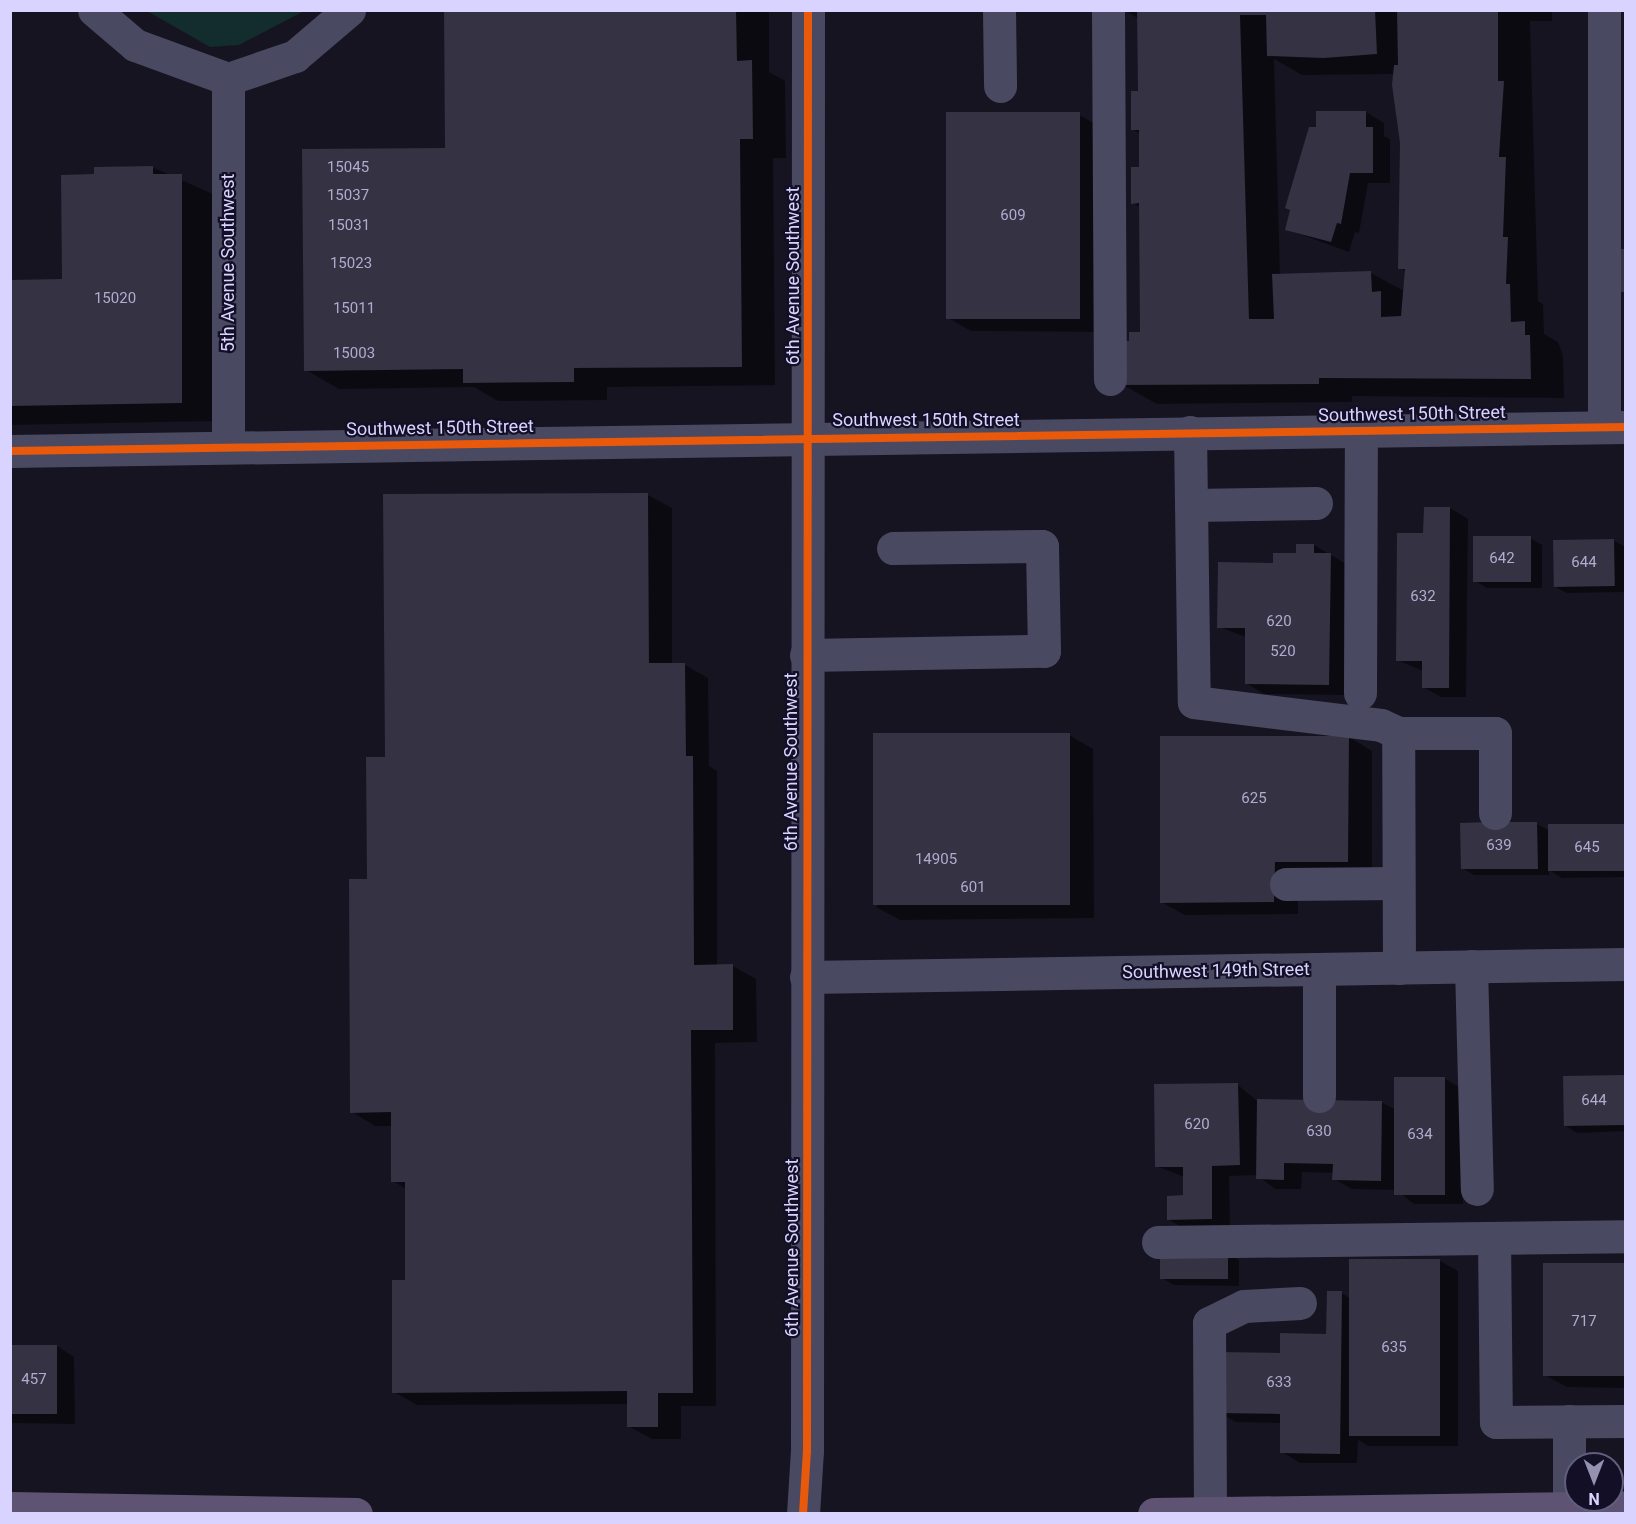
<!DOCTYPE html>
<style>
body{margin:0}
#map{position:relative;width:1636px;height:1524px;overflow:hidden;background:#161421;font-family:Roboto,sans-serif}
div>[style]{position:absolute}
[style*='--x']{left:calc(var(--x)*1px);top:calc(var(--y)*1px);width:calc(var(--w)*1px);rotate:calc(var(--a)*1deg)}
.green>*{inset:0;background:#132c2d}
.shadow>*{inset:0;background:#0007}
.building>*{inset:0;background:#343243;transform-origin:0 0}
.minor>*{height:33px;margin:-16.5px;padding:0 16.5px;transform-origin:16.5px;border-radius:16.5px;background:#4a4962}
.major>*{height:33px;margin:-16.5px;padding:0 16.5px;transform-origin:16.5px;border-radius:16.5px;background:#5e5373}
.cycleway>*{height:8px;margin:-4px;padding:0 4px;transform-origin:4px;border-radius:4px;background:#e8590c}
span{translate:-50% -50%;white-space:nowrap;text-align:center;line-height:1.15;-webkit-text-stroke:4.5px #130f26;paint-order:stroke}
.number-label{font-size:15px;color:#b0acd0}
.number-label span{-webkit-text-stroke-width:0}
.street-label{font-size:18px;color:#d9d4ff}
.frame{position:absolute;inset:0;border:12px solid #d9d4ff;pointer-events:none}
.north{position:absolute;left:1564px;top:1452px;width:60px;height:60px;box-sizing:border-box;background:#130f26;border:2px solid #625e7d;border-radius:50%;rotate:180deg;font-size:16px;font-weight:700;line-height:24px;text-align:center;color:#d9d4ff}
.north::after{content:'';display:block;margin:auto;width:21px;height:27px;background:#9591b1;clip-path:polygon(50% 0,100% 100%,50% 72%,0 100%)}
</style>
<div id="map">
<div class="green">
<i style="clip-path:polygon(147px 11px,304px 11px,239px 45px,210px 47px)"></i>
</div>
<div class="shadow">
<i style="clip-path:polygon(446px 10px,769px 10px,769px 72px,785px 81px,786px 158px,773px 158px,775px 385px,607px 387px,607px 400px,498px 401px,474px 387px,339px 389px,306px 370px,447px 150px)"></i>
<i style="clip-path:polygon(evenodd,1124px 10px,1552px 10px,1552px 21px,1530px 21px,1538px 301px,1543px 304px,1544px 334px,1558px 342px,1563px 356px,1564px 398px,1352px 396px,1352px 402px,1157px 404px,1123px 385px,1141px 333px,1140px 207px,1133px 203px,1141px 169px,1141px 134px,1132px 129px,1140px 93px,1139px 19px,1124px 10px,1274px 59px,1302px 75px,1395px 74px,1402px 143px,1400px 268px,1407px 272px,1407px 287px,1402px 290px,1371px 273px,1280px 275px,1274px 59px)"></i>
<i style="clip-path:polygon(1366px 112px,1384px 123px,1384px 136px,1390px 139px,1390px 183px,1368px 183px,1359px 233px,1355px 232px,1349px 252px,1286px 229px)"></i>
<i style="clip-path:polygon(1079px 115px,1103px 128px,1102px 332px,971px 331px,948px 318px)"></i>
<i style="clip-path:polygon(152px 167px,215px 195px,215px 421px,10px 425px,10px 281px,64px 280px,96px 176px)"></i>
<i style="clip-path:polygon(648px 495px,672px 508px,672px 665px,685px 665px,708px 678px,709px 766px,717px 771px,717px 966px,733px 966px,756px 979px,757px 1042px,715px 1043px,716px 1406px,681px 1406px,681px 1439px,652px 1439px,628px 1426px,628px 1404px,417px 1405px,394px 1392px,406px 1281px,406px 1189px,393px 1181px,393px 1126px,375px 1126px,352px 1112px,368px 880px,386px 758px,385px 496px)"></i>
<i style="clip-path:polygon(1450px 508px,1468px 519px,1466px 697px,1441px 697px,1423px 687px,1423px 671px,1397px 660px,1425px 534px)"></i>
<i style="clip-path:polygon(1530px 538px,1542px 545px,1542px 588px,1487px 588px,1475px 581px)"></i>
<i style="clip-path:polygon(1614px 541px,1626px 547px,1626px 592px,1567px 593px,1555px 587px)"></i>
<i style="clip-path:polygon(1298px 545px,1314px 545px,1348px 565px,1347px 695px,1264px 694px,1246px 683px,1246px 637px,1219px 627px,1275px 565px,1297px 555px)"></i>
<i style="clip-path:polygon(1069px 735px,1093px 749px,1094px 918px,900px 920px,876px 907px)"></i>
<i style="clip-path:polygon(1349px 737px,1372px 751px,1372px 874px,1298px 875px,1298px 914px,1185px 915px,1161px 902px)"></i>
<i style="clip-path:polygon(1462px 824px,1537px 824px,1550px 831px,1626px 826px,1626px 877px,1562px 878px,1549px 870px,1549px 875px,1474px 875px,1462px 868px)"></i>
<i style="clip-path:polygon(1623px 1076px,1626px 1131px,1577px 1133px,1566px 1126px)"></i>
<i style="clip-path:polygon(1444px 1078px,1462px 1089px,1463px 1204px,1414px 1204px,1396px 1190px,1352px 1189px,1334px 1179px,1334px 1173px,1302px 1172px,1301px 1189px,1275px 1189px,1257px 1175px,1229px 1176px,1230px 1229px,1186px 1230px,1168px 1219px,1185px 1197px,1185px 1177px,1156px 1166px,1155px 1086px,1238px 1085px,1256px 1100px,1381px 1102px,1396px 1110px)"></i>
<i style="clip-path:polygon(1228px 1253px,1239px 1260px,1239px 1286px,1174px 1285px,1162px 1278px)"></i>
<i style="clip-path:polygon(1440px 1261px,1458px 1271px,1458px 1446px,1368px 1446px,1358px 1440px,1357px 1463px,1300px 1463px,1282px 1452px,1282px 1423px,1236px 1422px,1218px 1412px,1282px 1355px,1327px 1336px,1341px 1293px,1350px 1298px)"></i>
<i style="clip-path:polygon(1626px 1267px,1626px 1388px,1567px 1387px,1543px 1374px,1543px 1271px)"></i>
<i style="clip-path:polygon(57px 1346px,74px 1357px,75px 1424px,10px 1423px,10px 1347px)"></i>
</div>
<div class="building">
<i style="clip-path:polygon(444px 10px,736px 10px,737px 61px,752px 60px,753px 139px,740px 139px,742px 367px,574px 368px,574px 382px,463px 383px,463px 369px,304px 371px,302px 149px,445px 148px)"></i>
<i style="clip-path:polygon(1137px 10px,1375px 10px,1377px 54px,1324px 58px,1267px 56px,1266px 15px,1240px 15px,1249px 319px,1274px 319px,1272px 274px,1371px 271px,1372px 292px,1381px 291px,1381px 317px,1401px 316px,1405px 269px,1398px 269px,1400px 143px,1392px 85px,1394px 65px,1398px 65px,1397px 10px,1498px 10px,1498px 81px,1504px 81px,1499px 157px,1506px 157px,1503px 237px,1508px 237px,1506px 284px,1510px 284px,1511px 322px,1525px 321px,1525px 335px,1530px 335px,1531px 379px,1319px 378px,1319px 384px,1122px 385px,1121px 341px,1129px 341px,1129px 332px,1140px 332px,1139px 203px,1131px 204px,1131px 167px,1139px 167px,1139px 130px,1131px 130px,1131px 91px,1138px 91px)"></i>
<i style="clip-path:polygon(1316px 111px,1366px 111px,1366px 127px,1373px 127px,1373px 173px,1350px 173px,1341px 224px,1337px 223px,1331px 242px,1285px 230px,1290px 210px,1285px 208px,1309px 127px,1316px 127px)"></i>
<i style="left:946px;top:112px;width:134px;height:207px"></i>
<i style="clip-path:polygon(153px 166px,153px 174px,182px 174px,182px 403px,10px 406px,10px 280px,62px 279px,61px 175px,94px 174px,94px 167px)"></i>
<i style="left:1618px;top:249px;width:8px;height:43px"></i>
<i style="clip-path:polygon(648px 493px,649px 663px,685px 663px,686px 756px,693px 756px,694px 965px,733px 964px,733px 1030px,691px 1030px,693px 1393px,658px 1393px,658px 1427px,627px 1427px,627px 1391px,392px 1393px,392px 1280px,405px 1280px,405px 1182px,391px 1182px,391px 1112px,350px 1113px,349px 879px,367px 879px,366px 757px,385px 757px,383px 494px)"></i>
<i style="clip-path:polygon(1424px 507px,1450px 507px,1449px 688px,1422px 688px,1422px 661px,1396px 661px,1397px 533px,1423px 533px)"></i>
<i style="left:1473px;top:536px;width:58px;height:46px"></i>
<i style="left:1614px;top:539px;width:47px;height:61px;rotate:89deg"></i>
<i style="clip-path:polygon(1296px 544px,1314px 544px,1314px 553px,1331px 553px,1329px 685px,1245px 684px,1245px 628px,1217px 628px,1218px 562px,1273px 563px,1273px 553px,1296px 553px)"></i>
<i style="left:1070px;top:733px;width:172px;height:197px;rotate:90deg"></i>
<i style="clip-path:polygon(1160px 736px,1349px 736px,1348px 862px,1275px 862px,1274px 902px,1160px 903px)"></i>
<i style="clip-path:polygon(1489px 822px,1537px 822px,1538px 869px,1461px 869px,1460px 823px)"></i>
<i style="left:1626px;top:824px;width:47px;height:78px;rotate:90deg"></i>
<i style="left:1624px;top:1075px;width:50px;height:61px;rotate:89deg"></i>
<i style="left:1394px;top:1077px;width:51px;height:118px"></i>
<i style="clip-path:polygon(1238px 1083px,1240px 1165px,1212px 1166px,1212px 1219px,1167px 1220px,1167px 1196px,1183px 1195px,1183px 1167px,1155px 1167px,1154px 1084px)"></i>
<i style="clip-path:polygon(1257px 1099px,1382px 1101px,1381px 1181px,1332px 1180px,1333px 1164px,1284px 1163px,1284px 1180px,1256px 1179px)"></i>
<i style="left:1160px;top:1251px;width:68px;height:28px"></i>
<i style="left:1349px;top:1259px;width:91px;height:177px"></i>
<i style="left:1626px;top:1263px;width:113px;height:83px;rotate:90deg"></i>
<i style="clip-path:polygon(1327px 1291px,1342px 1291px,1340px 1454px,1280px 1453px,1280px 1414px,1217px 1413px,1217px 1352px,1280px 1353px,1280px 1333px,1326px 1334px)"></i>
<i style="left:10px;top:1345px;width:47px;height:69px"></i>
</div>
<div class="minor">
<i style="--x:94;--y:10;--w:54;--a:40.5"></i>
<i style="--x:135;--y:45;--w:99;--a:20.1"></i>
<i style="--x:228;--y:79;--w:71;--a:-18.9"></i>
<i style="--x:295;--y:56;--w:71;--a:-40.4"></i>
<i style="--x:999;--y:10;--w:76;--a:89.2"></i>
<i style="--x:1108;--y:10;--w:369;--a:89.7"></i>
<i style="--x:228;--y:79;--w:368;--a:90"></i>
<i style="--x:1604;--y:427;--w:417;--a:-90"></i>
<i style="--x:1190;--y:432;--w:270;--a:89.2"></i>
<i style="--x:1194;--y:702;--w:188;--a:7"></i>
<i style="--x:1381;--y:725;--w:19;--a:25"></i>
<i style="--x:10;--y:451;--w:1616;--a:-0.85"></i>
<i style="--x:1191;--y:505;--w:125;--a:-0.9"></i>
<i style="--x:806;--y:655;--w:238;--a:-1"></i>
<i style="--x:1044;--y:651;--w:105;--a:-91.1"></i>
<i style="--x:1042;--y:546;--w:149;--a:179.2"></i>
<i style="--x:1360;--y:693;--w:263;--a:-89.8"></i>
<i style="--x:1286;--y:884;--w:112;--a:-0.5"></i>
<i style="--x:1471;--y:966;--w:223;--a:88.5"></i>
<i style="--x:1399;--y:968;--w:235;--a:-90.2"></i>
<i style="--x:1398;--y:733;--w:97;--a:0"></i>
<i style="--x:1495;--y:733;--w:80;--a:90"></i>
<i style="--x:1319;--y:969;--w:127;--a:90"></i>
<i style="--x:806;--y:977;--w:820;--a:-0.91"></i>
<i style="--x:1494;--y:1238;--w:184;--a:89.4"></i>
<i style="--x:1496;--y:1422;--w:130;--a:-0.4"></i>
<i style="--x:1158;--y:1242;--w:468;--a:-0.7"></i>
<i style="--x:1569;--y:1421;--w:87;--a:90"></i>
<i style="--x:1210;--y:1513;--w:190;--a:-90.3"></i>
<i style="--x:1209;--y:1323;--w:39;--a:-26"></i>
<i style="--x:1244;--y:1306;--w:56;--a:-3.1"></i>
<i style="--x:803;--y:1514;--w:63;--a:-86.4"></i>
<i style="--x:807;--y:1451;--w:1441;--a:-89.96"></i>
</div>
<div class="major">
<i style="--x:10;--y:1508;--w:346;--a:1"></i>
<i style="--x:1154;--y:1514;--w:472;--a:-0.8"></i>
</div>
<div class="cycleway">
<i style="--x:10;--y:451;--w:1616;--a:-0.85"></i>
<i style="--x:803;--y:1514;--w:63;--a:-86.4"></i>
<i style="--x:807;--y:1451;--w:1441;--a:-89.96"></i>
</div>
<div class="number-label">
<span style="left:348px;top:168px">15045</span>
<span style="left:348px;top:196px">15037</span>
<span style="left:1013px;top:216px">609</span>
<span style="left:349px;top:226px">15031</span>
<span style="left:351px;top:264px">15023</span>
<span style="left:115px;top:299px">15020</span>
<span style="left:354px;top:309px">15011</span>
<span style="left:354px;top:354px">15003</span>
<span style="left:1502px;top:559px">642</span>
<span style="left:1584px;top:563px">644</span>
<span style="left:1423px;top:597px">632</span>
<span style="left:1279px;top:622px">620</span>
<span style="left:1283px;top:652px">520</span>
<span style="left:1254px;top:799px">625</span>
<span style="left:1499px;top:846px">639</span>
<span style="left:1587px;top:848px">645</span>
<span style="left:936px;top:860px">14905</span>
<span style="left:973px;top:888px">601</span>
<span style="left:1594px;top:1101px">644</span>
<span style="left:1197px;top:1125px">620</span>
<span style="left:1319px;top:1132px">630</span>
<span style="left:1420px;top:1135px">634</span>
<span style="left:1584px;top:1322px">717</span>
<span style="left:1394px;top:1348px">635</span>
<span style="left:34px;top:1380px">457</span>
<span style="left:1279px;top:1383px">633</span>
</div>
<div class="street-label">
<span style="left:228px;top:263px;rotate:-90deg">5th Avenue Southwest</span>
<span style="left:793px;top:276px;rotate:-90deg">6th Avenue Southwest</span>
<span style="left:1412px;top:414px;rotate:-1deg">Southwest 150th Street</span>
<span style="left:926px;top:420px">Southwest 150th Street</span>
<span style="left:440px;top:428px;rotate:-1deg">Southwest 150th Street</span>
<span style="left:791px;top:762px;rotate:-90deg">6th Avenue Southwest</span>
<span style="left:1216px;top:971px;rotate:-1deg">Southwest 149th Street</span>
<span style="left:792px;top:1248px;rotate:-90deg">6th Avenue Southwest</span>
</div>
<div class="frame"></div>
<div class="north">N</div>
</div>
